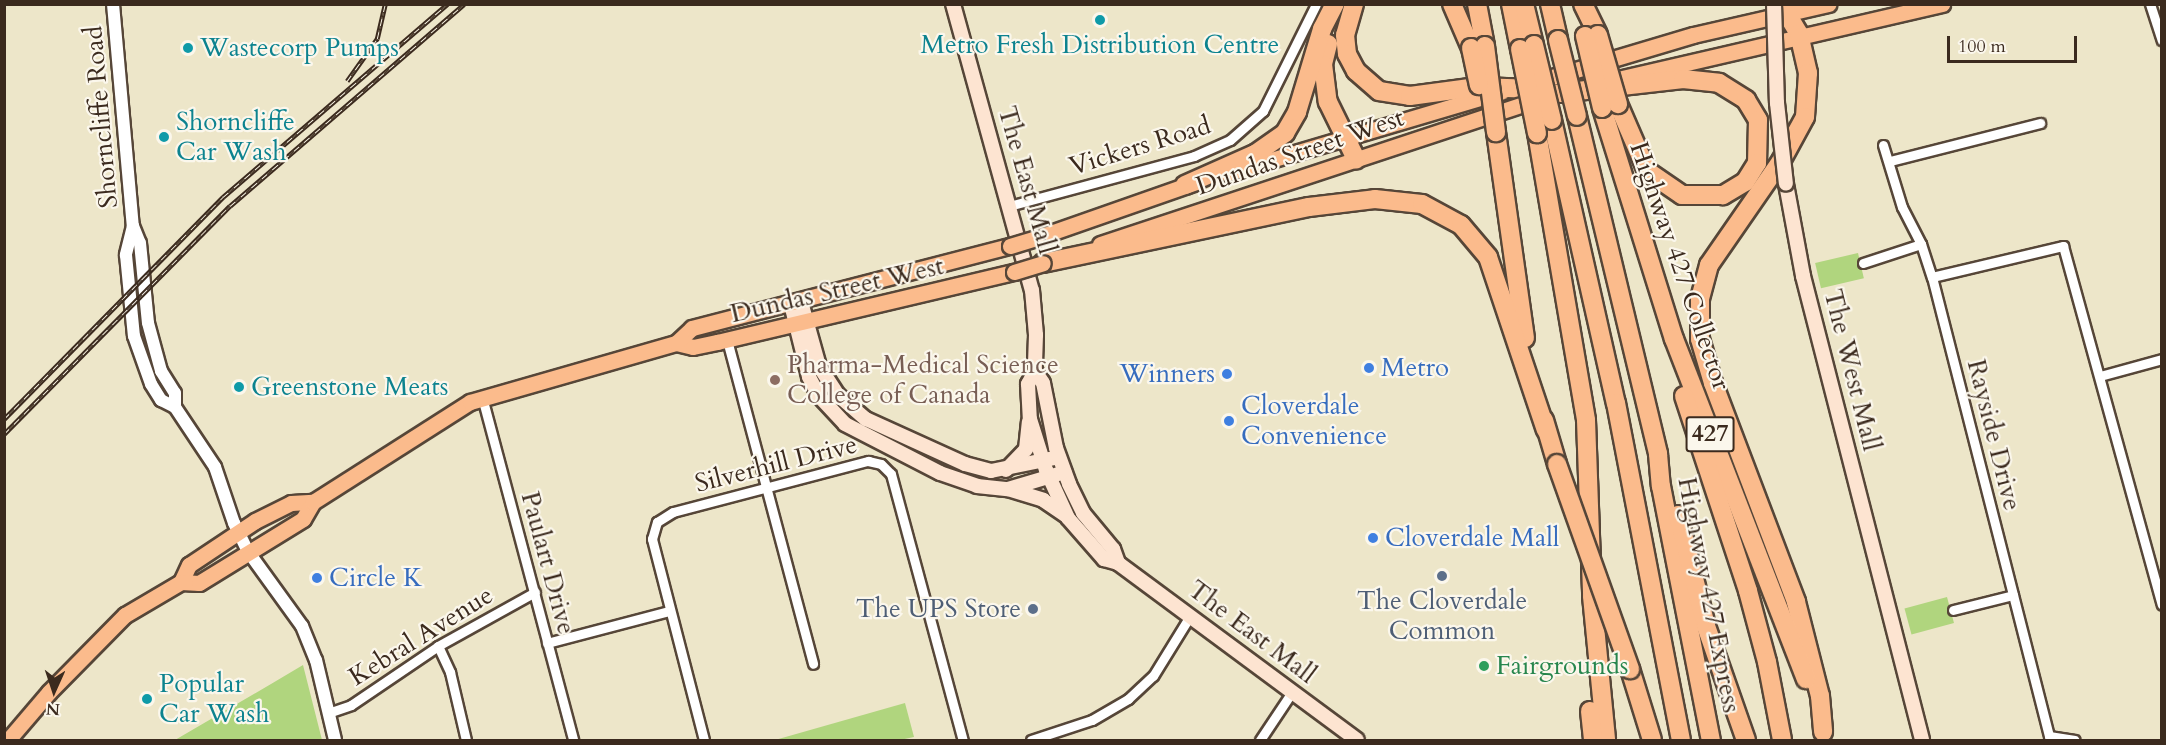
<!DOCTYPE html>
<style>
body{margin:0}
#map{position:relative;width:2166px;height:745px;overflow:hidden;background:#ede6c9;font-family:Cardo,serif}
div>[style]{position:absolute}
[style*='--x']{left:calc(var(--x)*1px);top:calc(var(--y)*1px);width:calc(var(--w)*1px);rotate:calc(var(--a)*1deg)}
.green>*{inset:0;background:#b0d57e;transform-origin:0 0}
.roads{filter:drop-shadow(2px 0 #564638) drop-shadow(-2px 0 #564638) drop-shadow(0 2px #564638) drop-shadow(0 -2px #564638)}
.minor>*{height:9px;margin:-4.5px;padding:0 4.5px;transform-origin:4.5px;border-radius:4.5px;background:#fff}
.tertiary>*{height:12px;margin:-6px;padding:0 6px;transform-origin:6px;border-radius:6px;background:#fff}
.secondary>*{height:14px;margin:-7px;padding:0 7px;transform-origin:7px;border-radius:7px;background:#fde4d1}
.primary>*{height:15px;margin:-7.5px;padding:0 7.5px;transform-origin:7.5px;border-radius:7.5px;background:#fbbb8c}
.motorway>*{height:18px;margin:-9px;padding:0 9px;transform-origin:9px;border-radius:9px;background:#fbbb8c}
.rail>*{height:4.5px;margin-top:-2.25px;transform-origin:0;background:repeating-linear-gradient(90deg,#fbf7ec 0 7px,#3b2a1e 0 14px);box-sizing:border-box;border-block:2px solid #3b2a1e}
.bridges{filter:drop-shadow(2px 0 #564638) drop-shadow(-2px 0 #564638) drop-shadow(0 2px #564638) drop-shadow(0 -2px #564638)}
.secondary-bridge>*{height:14px;margin:-7px;padding:0 7px;transform-origin:7px;border-radius:7px;background:#fde4d1}
.primary-bridge>*{height:15px;margin:-7.5px;padding:0 7.5px;transform-origin:7.5px;border-radius:7.5px;background:#fbbb8c}
.motorway-bridge>*{height:18px;margin:-9px;padding:0 9px;transform-origin:9px;border-radius:9px;background:#fbbb8c}
.dots>*{width:16px;height:16px;translate:-50% -50%;box-sizing:border-box;border:3px solid #fbf7ec;border-radius:50%}
span{translate:-50% -50%;white-space:nowrap;text-align:center;line-height:1.15;-webkit-text-stroke:4.5px #fbf7ec;paint-order:stroke}
.shield-label span{padding:2px 4px;background:#fbf7ec;border:2px solid;border-radius:4px;-webkit-text-stroke-width:0}
.shield-label{font-size:24px;color:#3b2a1e;font-weight:700}
.culture-label{font-size:26px;color:#0d838f}
.left{translate:0 -50%;text-align:left}
.street-label{font-size:26px;color:#3b2a1e}
.education-label{font-size:26px;color:#785e54}
.shop-label{font-size:26px;color:#366cbe}
.right{translate:-100% -50%;text-align:right}
.service-label{font-size:26px;color:#4e5e75}
.leisure-label{font-size:26px;color:#27864d}
.frame{position:absolute;inset:0;border:6px solid #3b2a1e;pointer-events:none}
.north{position:absolute;left:24px;top:661px;width:60px;height:60px;-webkit-text-stroke:4px #fbf7ec;paint-order:stroke;rotate:183deg;font-size:16px;font-weight:700;line-height:24px;text-align:center;color:#3b2a1e}
.north::after{content:'';display:block;margin:auto;width:21px;height:27px;background:#3b2a1e;clip-path:polygon(50% 0,100% 100%,50% 72%,0 100%)}
.scale{position:absolute;left:1947px;top:36px;width:130px;height:27px;box-sizing:border-box;border:3px solid #3b2a1e;border-top:0;padding-left:8px;font-size:18px;line-height:21px;white-space:nowrap;color:#3b2a1e;-webkit-text-stroke:4px #fbf7ec;paint-order:stroke}
</style>
<div id="map">
<div class="green">
<i style="left:1858px;top:253px;width:26px;height:44px;rotate:77deg"></i>
<i style="left:1947px;top:597px;width:27px;height:44px;rotate:75deg"></i>
<i style="clip-path:polygon(303px 665px,322px 740px,175px 740px,271px 684px)"></i>
<i style="clip-path:polygon(905px 703px,914px 737px,900px 740px,775px 740px)"></i>
</div>
<div class="roads">
<div class="minor">
<i style="--x:2150;--y:4;--w:38;--a:72"></i>
<i style="--x:1883;--y:145;--w:65;--a:73"></i>
<i style="--x:1902;--y:207;--w:42;--a:62.8"></i>
<i style="--x:1921;--y:244;--w:35;--a:72"></i>
<i style="--x:1932;--y:277;--w:478;--a:75.7"></i>
<i style="--x:1890;--y:161;--w:155;--a:-14.2"></i>
<i style="--x:1009;--y:206;--w:192;--a:-15.1"></i>
<i style="--x:1194;--y:156;--w:39;--a:-24"></i>
<i style="--x:1230;--y:140;--w:44;--a:-41.3"></i>
<i style="--x:1263;--y:111;--w:119;--a:-63.6"></i>
<i style="--x:1863;--y:263;--w:61;--a:-18.1"></i>
<i style="--x:1932;--y:277;--w:135;--a:-13.3"></i>
<i style="--x:2063;--y:246;--w:372;--a:74.6"></i>
<i style="--x:727;--y:340;--w:335;--a:75.1"></i>
<i style="--x:2100;--y:376;--w:64;--a:-15.3"></i>
<i style="--x:482;--y:397;--w:355;--a:75.1"></i>
<i style="--x:1953;--y:610;--w:62;--a:-14"></i>
<i style="--x:547;--y:643;--w:126;--a:-14.7"></i>
<i style="--x:438;--y:646;--w:29;--a:65"></i>
<i style="--x:450;--y:672;--w:70;--a:76.8"></i>
<i style="--x:328;--y:713;--w:24;--a:-19"></i>
<i style="--x:351;--y:705;--w:105;--a:-34.1"></i>
<i style="--x:438;--y:646;--w:111;--a:-29.1"></i>
<i style="--x:2049;--y:736;--w:26;--a:9"></i>
<i style="--x:704;--y:740;--w:208;--a:-104.5"></i>
<i style="--x:652;--y:539;--w:18;--a:-74"></i>
<i style="--x:657;--y:522;--w:19;--a:-32"></i>
<i style="--x:673;--y:512;--w:202;--a:-14.7"></i>
<i style="--x:868;--y:461;--w:13;--a:13"></i>
<i style="--x:881;--y:464;--w:14;--a:45"></i>
<i style="--x:891;--y:474;--w:276;--a:74.9"></i>
<i style="--x:1031;--y:740;--w:64;--a:-18.2"></i>
<i style="--x:1092;--y:720;--w:42;--a:-30.3"></i>
<i style="--x:1128;--y:699;--w:34;--a:-43"></i>
<i style="--x:1153;--y:676;--w:70;--a:-58.3"></i>
<i style="--x:1260;--y:740;--w:58;--a:-56.3"></i>
</div>
<div class="tertiary">
<i style="--x:113;--y:4;--w:223;--a:84.9"></i>
<i style="--x:133;--y:226;--w:30;--a:104"></i>
<i style="--x:126;--y:255;--w:81;--a:84.4"></i>
<i style="--x:134;--y:336;--w:51;--a:70.5"></i>
<i style="--x:151;--y:384;--w:19;--a:58"></i>
<i style="--x:161;--y:400;--w:16;--a:27"></i>
<i style="--x:133;--y:226;--w:18;--a:68"></i>
<i style="--x:140;--y:243;--w:80;--a:84.3"></i>
<i style="--x:148;--y:323;--w:50;--a:74.8"></i>
<i style="--x:161;--y:371;--w:26;--a:58"></i>
<i style="--x:175;--y:393;--w:14;--a:90"></i>
<i style="--x:175;--y:407;--w:72;--a:56.3"></i>
<i style="--x:215;--y:467;--w:59;--a:71.3"></i>
<i style="--x:234;--y:523;--w:30;--a:64"></i>
<i style="--x:247;--y:550;--w:94;--a:54.1"></i>
<i style="--x:302;--y:626;--w:37;--a:68"></i>
<i style="--x:316;--y:660;--w:82;--a:76.6"></i>
</div>
<div class="secondary">
<i style="--x:953;--y:4;--w:297;--a:74.6"></i>
<i style="--x:1032;--y:290;--w:45;--a:84.9"></i>
<i style="--x:1036;--y:335;--w:36;--a:92"></i>
<i style="--x:1035;--y:371;--w:15;--a:118"></i>
<i style="--x:1028;--y:384;--w:35;--a:87"></i>
<i style="--x:1030;--y:419;--w:53;--a:72.6"></i>
<i style="--x:1046;--y:470;--w:53;--a:65.4"></i>
<i style="--x:1068;--y:518;--w:55;--a:48.7"></i>
<i style="--x:1104;--y:559;--w:15;--a:16"></i>
<i style="--x:1118;--y:563;--w:297;--a:36.5"></i>
<i style="--x:1786;--y:184;--w:94;--a:79.5"></i>
<i style="--x:1803;--y:276;--w:479;--a:75.6"></i>
<i style="--x:801;--y:302;--w:66;--a:74.3"></i>
<i style="--x:819;--y:366;--w:35;--a:57"></i>
<i style="--x:838;--y:395;--w:37;--a:41"></i>
<i style="--x:866;--y:419;--w:109;--a:24.4"></i>
<i style="--x:965;--y:464;--w:27;--a:15"></i>
<i style="--x:991;--y:471;--w:69;--a:-11.6"></i>
<i style="--x:791;--y:304;--w:75;--a:76.1"></i>
<i style="--x:809;--y:377;--w:21;--a:62"></i>
<i style="--x:819;--y:396;--w:38;--a:47"></i>
<i style="--x:845;--y:424;--w:107;--a:27.3"></i>
<i style="--x:940;--y:473;--w:39;--a:19"></i>
<i style="--x:977;--y:486;--w:31;--a:6"></i>
<i style="--x:1008;--y:489;--w:59;--a:-16.6"></i>
<i style="--x:1035;--y:371;--w:14;--a:56"></i>
<i style="--x:1043;--y:383;--w:66;--a:78.7"></i>
<i style="--x:1056;--y:448;--w:38;--a:70"></i>
<i style="--x:1069;--y:484;--w:32;--a:64"></i>
<i style="--x:1083;--y:513;--w:47;--a:50.2"></i>
<i style="--x:1113;--y:549;--w:15;--a:70"></i>
<i style="--x:1006;--y:470;--w:29;--a:-46"></i>
<i style="--x:1026;--y:449;--w:27;--a:-84"></i>
<i style="--x:1008;--y:489;--w:37;--a:17"></i>
<i style="--x:1043;--y:500;--w:27;--a:34"></i>
</div>
<div class="primary">
<i style="--x:1609;--y:81;--w:342;--a:-13"></i>
<i style="--x:1532;--y:83;--w:168;--a:-16.6"></i>
<i style="--x:1693;--y:35;--w:139;--a:-12.9"></i>
<i style="--x:1227;--y:173;--w:286;--a:-16.5"></i>
<i style="--x:1036;--y:238;--w:170;--a:-19.3"></i>
<i style="--x:1100;--y:244;--w:465;--a:-18.3"></i>
<i style="--x:676;--y:343;--w:17;--a:13"></i>
<i style="--x:693;--y:347;--w:25;--a:-12"></i>
<i style="--x:717;--y:342;--w:305;--a:-13.3"></i>
<i style="--x:181;--y:582;--w:19;--a:-65"></i>
<i style="--x:189;--y:565;--w:79;--a:-33.7"></i>
<i style="--x:255;--y:521;--w:40;--a:-26.6"></i>
<i style="--x:291;--y:503;--w:22;--a:-3"></i>
<i style="--x:8;--y:740;--w:63;--a:-49.5"></i>
<i style="--x:49;--y:692;--w:108;--a:-45.4"></i>
<i style="--x:125;--y:615;--w:65;--a:-30.5"></i>
<i style="--x:181;--y:582;--w:18;--a:3"></i>
<i style="--x:199;--y:583;--w:122;--a:-31.6"></i>
<i style="--x:303;--y:519;--w:20;--a:-60"></i>
<i style="--x:313;--y:502;--w:186;--a:-32.5"></i>
<i style="--x:470;--y:402;--w:214;--a:-16"></i>
<i style="--x:676;--y:343;--w:22;--a:-43"></i>
<i style="--x:692;--y:328;--w:328;--a:-14.5"></i>
</div>
<div class="motorway">
<i style="--x:1354;--y:4;--w:32;--a:106"></i>
<i style="--x:1345;--y:35;--w:19;--a:84"></i>
<i style="--x:1347;--y:54;--w:19;--a:62"></i>
<i style="--x:1356;--y:71;--w:30;--a:41"></i>
<i style="--x:1379;--y:91;--w:31;--a:9"></i>
<i style="--x:1410;--y:96;--w:68;--a:-7.7"></i>
<i style="--x:1477;--y:87;--w:37;--a:2"></i>
<i style="--x:1452;--y:4;--w:48;--a:66.6"></i>
<i style="--x:1477;--y:4;--w:43;--a:79.2"></i>
<i style="--x:1511;--y:4;--w:46;--a:78.7"></i>
<i style="--x:1524;--y:4;--w:42;--a:76.3"></i>
<i style="--x:1550;--y:4;--w:37;--a:77"></i>
<i style="--x:1583;--y:4;--w:34;--a:64"></i>
<i style="--x:1787;--y:14;--w:23;--a:59"></i>
<i style="--x:1799;--y:34;--w:40;--a:77"></i>
<i style="--x:1808;--y:73;--w:44;--a:93.9"></i>
<i style="--x:1805;--y:117;--w:50;--a:118.6"></i>
<i style="--x:1781;--y:161;--w:126;--a:124.7"></i>
<i style="--x:1709;--y:265;--w:35;--a:105"></i>
<i style="--x:1700;--y:299;--w:40;--a:90"></i>
<i style="--x:1700;--y:339;--w:46;--a:73.5"></i>
<i style="--x:1713;--y:383;--w:234;--a:69.2"></i>
<i style="--x:1796;--y:602;--w:97;--a:75.7"></i>
<i style="--x:1820;--y:696;--w:36;--a:85"></i>
<i style="--x:1328;--y:44;--w:21;--a:104"></i>
<i style="--x:1323;--y:64;--w:38;--a:83"></i>
<i style="--x:1328;--y:102;--w:64;--a:63.8"></i>
<i style="--x:1560;--y:93;--w:124;--a:-6.5"></i>
<i style="--x:1683;--y:79;--w:36;--a:6"></i>
<i style="--x:1719;--y:83;--w:32;--a:32"></i>
<i style="--x:1746;--y:100;--w:23;--a:59"></i>
<i style="--x:1758;--y:120;--w:43;--a:91.3"></i>
<i style="--x:1757;--y:163;--w:22;--a:122"></i>
<i style="--x:1745;--y:182;--w:26;--a:149"></i>
<i style="--x:1723;--y:195;--w:41;--a:180"></i>
<i style="--x:1682;--y:195;--w:42;--a:-145.6"></i>
<i style="--x:1647;--y:171;--w:73;--a:-113.4"></i>
<i style="--x:1602;--y:108;--w:242;--a:72.7"></i>
<i style="--x:1674;--y:339;--w:365;--a:68.8"></i>
<i style="--x:1577;--y:116;--w:348;--a:76.5"></i>
<i style="--x:1658;--y:454;--w:32;--a:85"></i>
<i style="--x:1661;--y:486;--w:259;--a:78.9"></i>
<i style="--x:1552;--y:120;--w:290;--a:77.3"></i>
<i style="--x:1616;--y:403;--w:343;--a:79.1"></i>
<i style="--x:1496;--y:132;--w:208;--a:82"></i>
<i style="--x:1537;--y:133;--w:291;--a:80.3"></i>
<i style="--x:1586;--y:420;--w:176;--a:88"></i>
<i style="--x:1592;--y:596;--w:145;--a:84.4"></i>
<i style="--x:1185;--y:185;--w:77;--a:-23.9"></i>
<i style="--x:1255;--y:154;--w:37;--a:-35"></i>
<i style="--x:1285;--y:133;--w:24;--a:-60"></i>
<i style="--x:1297;--y:112;--w:87;--a:-73.2"></i>
<i style="--x:1322;--y:29;--w:28;--a:-63"></i>
<i style="--x:1043;--y:263;--w:272;--a:-11.9"></i>
<i style="--x:1309;--y:207;--w:66;--a:-6.9"></i>
<i style="--x:1375;--y:199;--w:47;--a:6.1"></i>
<i style="--x:1422;--y:204;--w:44;--a:28.3"></i>
<i style="--x:1461;--y:225;--w:42;--a:49.8"></i>
<i style="--x:1488;--y:257;--w:182;--a:71.5"></i>
<i style="--x:1684;--y:396;--w:205;--a:71.8"></i>
<i style="--x:1748;--y:591;--w:73;--a:75"></i>
<i style="--x:1767;--y:662;--w:79;--a:79.1"></i>
<i style="--x:1544;--y:420;--w:46;--a:73.5"></i>
<i style="--x:1678;--y:515;--w:114;--a:75.8"></i>
<i style="--x:1706;--y:626;--w:121;--a:70.7"></i>
<i style="--x:1630;--y:669;--w:74;--a:72.8"></i>
<i style="--x:1590;--y:711;--w:29;--a:84"></i>
</div>
</div>
<div class="rail">
<i style="--x:347;--y:81;--w:52;--a:-54.5"></i>
<i style="--x:377;--y:39;--w:36;--a:-77"></i>
<i style="--x:4;--y:419;--w:312;--a:-45.4"></i>
<i style="--x:223;--y:197;--w:296;--a:-40.7"></i>
<i style="--x:4;--y:434;--w:321;--a:-45.3"></i>
<i style="--x:230;--y:206;--w:309;--a:-40.8"></i>
</div>
<div class="bridges">
<div class="secondary-bridge">
<i style="--x:1774;--y:4;--w:99;--a:88.3"></i>
<i style="--x:1777;--y:103;--w:81;--a:83.7"></i>
</div>
<div class="primary-bridge">
<i style="--x:1010;--y:246;--w:27;--a:-17"></i>
<i style="--x:1014;--y:272;--w:30;--a:-17"></i>
</div>
<div class="motorway-bridge">
<i style="--x:1598;--y:35;--w:72;--a:73.8"></i>
<i style="--x:1585;--y:36;--w:74;--a:76.7"></i>
<i style="--x:1558;--y:40;--w:78;--a:76"></i>
<i style="--x:1534;--y:45;--w:77;--a:76.5"></i>
<i style="--x:1485;--y:46;--w:87;--a:82.7"></i>
<i style="--x:1471;--y:48;--w:38;--a:78"></i>
<i style="--x:1520;--y:49;--w:86;--a:78.6"></i>
<i style="--x:1557;--y:464;--w:218;--a:70.4"></i>
</div>
</div>
<div class="dots">
<i style="left:1100px;top:20px;background:#0f9aa8"></i>
<i style="left:188px;top:48px;background:#0f9aa8"></i>
<i style="left:164px;top:137px;background:#0f9aa8"></i>
<i style="left:1369px;top:368px;background:#3f7fe0"></i>
<i style="left:1227px;top:374px;background:#3f7fe0"></i>
<i style="left:775px;top:380px;background:#8d6e63"></i>
<i style="left:239px;top:387px;background:#0f9aa8"></i>
<i style="left:1229px;top:421px;background:#3f7fe0"></i>
<i style="left:1373px;top:538px;background:#3f7fe0"></i>
<i style="left:1442px;top:576px;background:#5c6f8a"></i>
<i style="left:317px;top:578px;background:#3f7fe0"></i>
<i style="left:1033px;top:609px;background:#5c6f8a"></i>
<i style="left:1484px;top:666px;background:#2e9e5b"></i>
<i style="left:147px;top:699px;background:#0f9aa8"></i>
</div>
<div class="shield-label">
<span style="left:1710px;top:434px">427</span>
</div>
<div class="culture-label">
<span style="left:1100px;top:45px">Metro Fresh Distribution Centre</span>
<span class="left" style="left:200px;top:48px">Wastecorp Pumps</span>
<span class="left" style="left:176px;top:137px">Shorncliffe<br>Car Wash</span>
<span class="left" style="left:251px;top:387px">Greenstone Meats</span>
<span class="left" style="left:159px;top:699px">Popular<br>Car Wash</span>
</div>
<div class="street-label">
<span style="left:101px;top:117px;rotate:-95deg">Shorncliffe Road</span>
<span style="left:1140px;top:146px;rotate:-17deg">Vickers Road</span>
<span style="left:1300px;top:152px;rotate:-19deg">Dundas Street West</span>
<span style="left:1027px;top:180px;rotate:74deg">The East Mall</span>
<span style="left:1680px;top:266px;rotate:71deg">Highway 427 Collector</span>
<span style="left:837px;top:290px;rotate:-13deg">Dundas Street West</span>
<span style="left:1852px;top:370px;rotate:76deg">The West Mall</span>
<span style="left:1994px;top:435px;rotate:76deg">Rayside Drive</span>
<span style="left:776px;top:464px;rotate:-14deg">Silverhill Drive</span>
<span style="left:548px;top:563px;rotate:75deg">Paulart Drive</span>
<span style="left:1709px;top:595px;rotate:79deg">Highway 427 Express</span>
<span style="left:1252px;top:632px;rotate:37deg">The East Mall</span>
<span style="left:421px;top:636px;rotate:-32deg">Kebral Avenue</span>
</div>
<div class="education-label">
<span class="left" style="left:787px;top:380px">Pharma-Medical Science<br>College of Canada</span>
</div>
<div class="shop-label">
<span class="left" style="left:1381px;top:368px">Metro</span>
<span class="right" style="left:1215px;top:374px">Winners</span>
<span class="left" style="left:1241px;top:421px">Cloverdale<br>Convenience</span>
<span class="left" style="left:1385px;top:538px">Cloverdale Mall</span>
<span class="left" style="left:329px;top:578px">Circle K</span>
</div>
<div class="service-label">
<span style="left:1442px;top:616px">The Cloverdale<br>Common</span>
<span class="right" style="left:1021px;top:609px">The UPS Store</span>
</div>
<div class="leisure-label">
<span class="left" style="left:1496px;top:666px">Fairgrounds</span>
</div>
<div class="frame"></div>
<div class="north">N</div>
<div class="scale">100 m</div>
</div>
